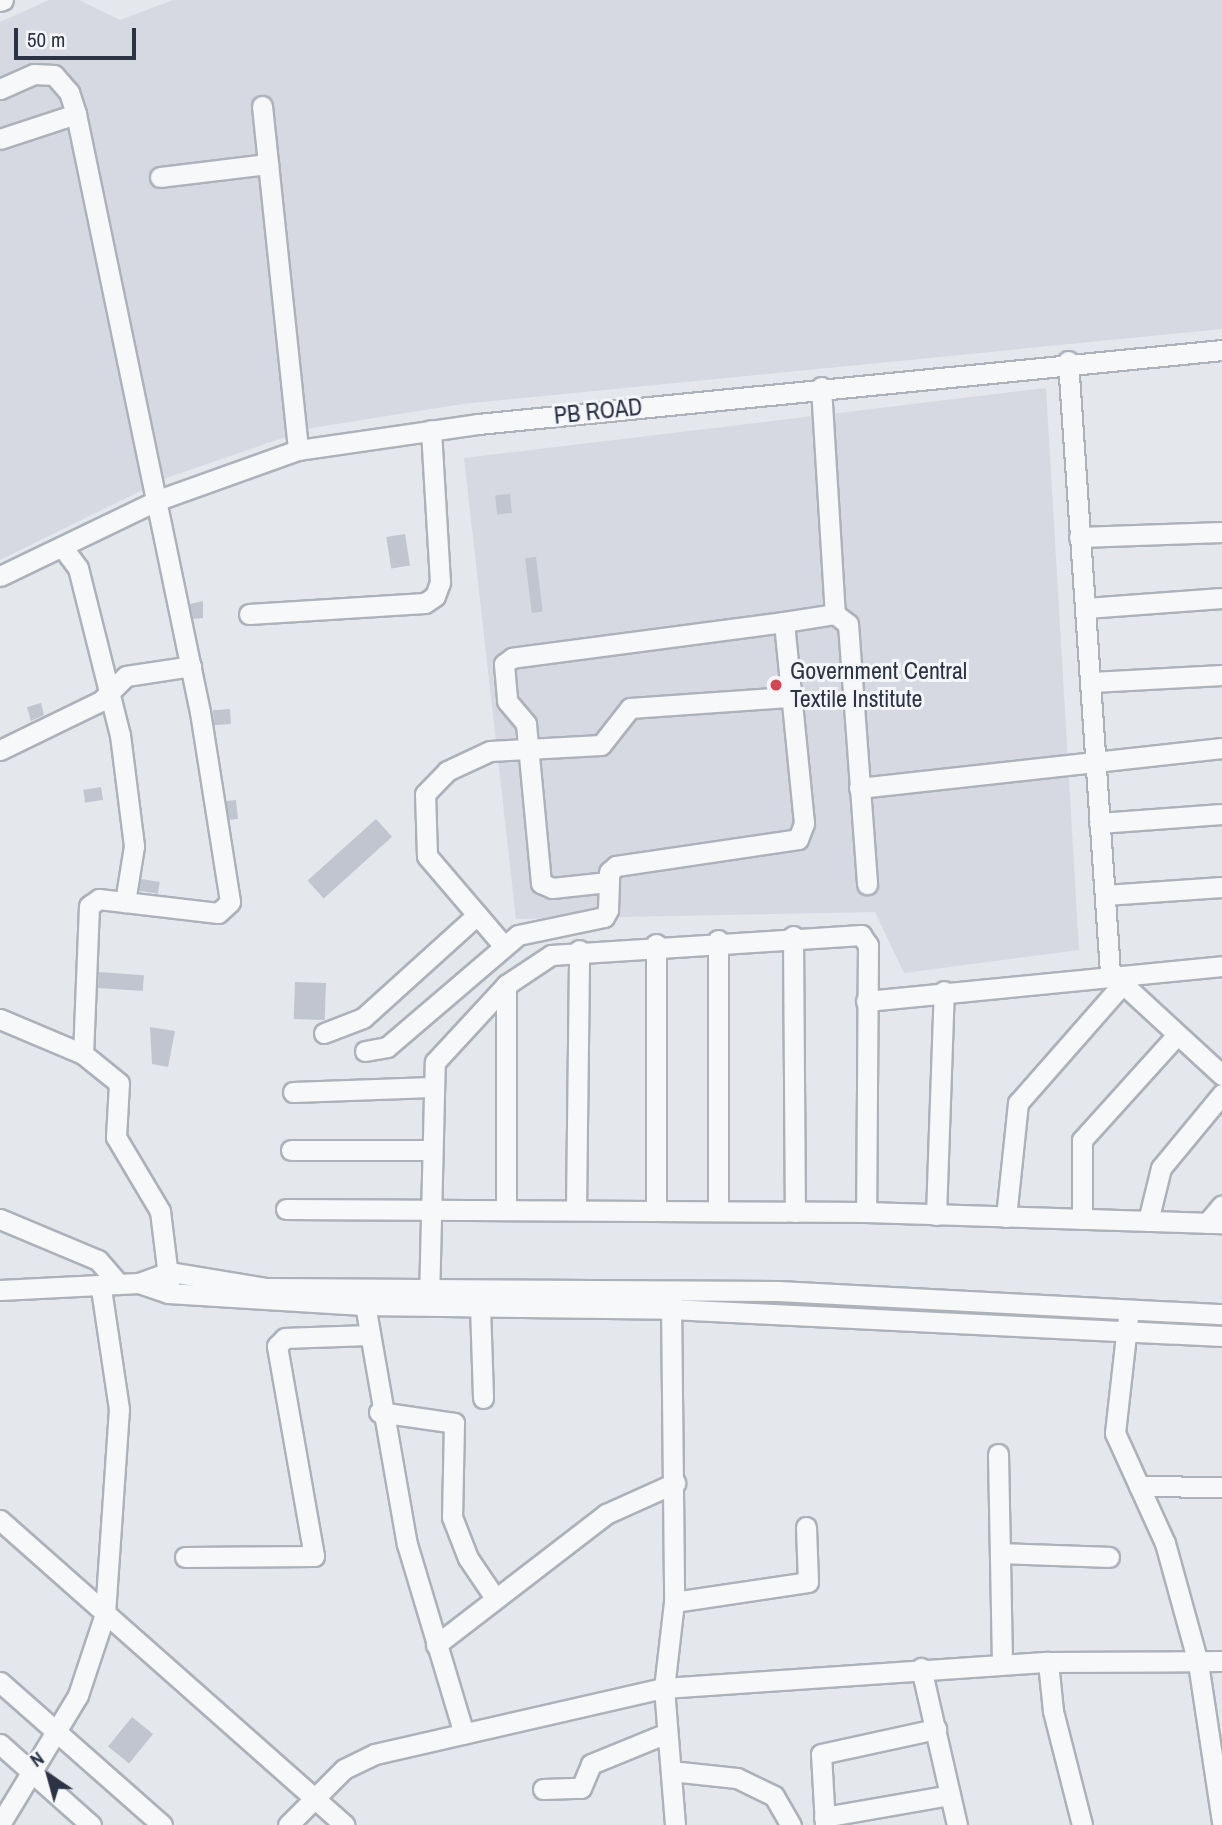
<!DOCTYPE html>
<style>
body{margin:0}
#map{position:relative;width:1222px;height:1825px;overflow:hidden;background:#e4e7ec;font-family:"Archivo Narrow",sans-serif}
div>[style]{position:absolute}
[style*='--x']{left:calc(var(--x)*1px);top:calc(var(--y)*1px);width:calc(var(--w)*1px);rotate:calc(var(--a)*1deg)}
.built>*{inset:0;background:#d6d9e1}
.building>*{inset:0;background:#c1c5cf;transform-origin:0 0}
.roads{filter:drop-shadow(2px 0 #acb1ba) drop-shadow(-2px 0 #acb1ba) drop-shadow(0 2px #acb1ba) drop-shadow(0 -2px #acb1ba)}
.minor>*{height:19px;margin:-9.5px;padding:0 9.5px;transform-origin:9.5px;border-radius:9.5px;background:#f7f8fa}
.dots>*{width:19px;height:19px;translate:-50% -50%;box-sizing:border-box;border:4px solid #f4f6f9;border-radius:50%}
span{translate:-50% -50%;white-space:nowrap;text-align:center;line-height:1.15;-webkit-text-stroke:6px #f4f6f9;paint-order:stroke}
.street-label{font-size:24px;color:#2b3345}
.poi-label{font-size:24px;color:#2b3345}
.left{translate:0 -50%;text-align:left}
.north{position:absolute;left:14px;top:1741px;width:70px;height:70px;-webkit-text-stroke:5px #f4f6f9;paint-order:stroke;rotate:324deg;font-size:19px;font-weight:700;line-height:28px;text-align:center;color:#2b3345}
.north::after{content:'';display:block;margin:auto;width:24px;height:32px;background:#2b3345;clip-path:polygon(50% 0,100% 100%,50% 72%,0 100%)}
.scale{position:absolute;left:14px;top:28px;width:122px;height:32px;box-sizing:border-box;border:4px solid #2b3345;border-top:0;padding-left:9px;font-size:21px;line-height:24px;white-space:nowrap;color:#2b3345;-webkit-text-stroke:5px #f4f6f9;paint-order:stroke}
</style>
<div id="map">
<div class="built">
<i style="clip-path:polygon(49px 0,79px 0,120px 20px,173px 0,1222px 0,1222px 329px,462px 404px,312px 428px,169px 477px,0 560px,0 22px)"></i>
<i style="clip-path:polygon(1046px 388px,1079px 950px,904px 973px,875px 912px,516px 919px,464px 458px)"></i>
</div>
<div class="building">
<i style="left:510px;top:494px;width:19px;height:15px;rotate:84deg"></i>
<i style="left:405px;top:534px;width:32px;height:19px;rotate:81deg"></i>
<i style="left:536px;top:557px;width:55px;height:11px;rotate:83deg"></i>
<i style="clip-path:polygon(203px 601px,203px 618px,193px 619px,190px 604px)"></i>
<i style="clip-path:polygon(41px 703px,44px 715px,31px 721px,27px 707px)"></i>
<i style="left:230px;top:709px;width:15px;height:17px;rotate:86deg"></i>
<i style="left:101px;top:787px;width:13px;height:18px;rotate:81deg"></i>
<i style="left:236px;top:800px;width:19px;height:10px;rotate:84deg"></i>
<i style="left:376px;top:819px;width:24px;height:92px;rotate:48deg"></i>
<i style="left:141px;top:879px;width:19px;height:12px;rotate:9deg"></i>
<i style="left:99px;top:972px;width:45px;height:16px;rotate:4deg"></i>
<i style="left:295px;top:982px;width:31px;height:37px;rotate:2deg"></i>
<i style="clip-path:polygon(150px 1027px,175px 1031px,168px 1067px,152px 1064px)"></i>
<i style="left:132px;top:1717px;width:27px;height:38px;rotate:39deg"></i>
</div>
<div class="roads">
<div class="minor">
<i style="--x:0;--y:1;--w:3;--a:-18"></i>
<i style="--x:0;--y:89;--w:37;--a:-24"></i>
<i style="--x:34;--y:74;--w:20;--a:3"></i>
<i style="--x:54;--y:75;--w:23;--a:49"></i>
<i style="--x:69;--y:92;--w:23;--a:72"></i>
<i style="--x:76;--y:114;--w:611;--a:78.29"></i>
<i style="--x:200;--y:712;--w:192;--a:81"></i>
<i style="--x:230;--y:902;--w:16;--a:137"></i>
<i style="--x:218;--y:913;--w:120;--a:-173.3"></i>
<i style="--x:99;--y:899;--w:12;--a:145"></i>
<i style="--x:89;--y:906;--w:148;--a:92.3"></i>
<i style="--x:262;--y:106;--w:346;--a:84"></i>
<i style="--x:0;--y:139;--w:80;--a:-18.2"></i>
<i style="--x:160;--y:177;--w:109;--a:-6.9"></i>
<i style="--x:1068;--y:361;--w:612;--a:86.07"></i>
<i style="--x:1110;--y:972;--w:152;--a:42.6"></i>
<i style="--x:821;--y:387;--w:227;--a:86.5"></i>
<i style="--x:1079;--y:537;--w:143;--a:-2"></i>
<i style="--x:63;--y:548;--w:25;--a:53"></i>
<i style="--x:78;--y:568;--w:172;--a:75.9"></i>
<i style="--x:120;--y:735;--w:112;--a:82.8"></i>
<i style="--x:134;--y:846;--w:57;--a:99.1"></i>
<i style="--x:0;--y:576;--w:175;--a:-25.7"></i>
<i style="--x:158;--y:500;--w:149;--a:-19.7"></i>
<i style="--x:298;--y:450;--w:182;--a:-8.2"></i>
<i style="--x:478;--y:424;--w:748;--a:-5.68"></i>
<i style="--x:1086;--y:608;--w:136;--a:-4.2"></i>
<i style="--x:249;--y:614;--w:176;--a:-3.6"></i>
<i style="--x:425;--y:603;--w:12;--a:-35"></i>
<i style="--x:435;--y:596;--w:15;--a:-70"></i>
<i style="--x:440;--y:582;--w:152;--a:-93.4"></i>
<i style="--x:784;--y:622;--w:52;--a:-8.9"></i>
<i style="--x:835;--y:614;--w:16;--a:38"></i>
<i style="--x:848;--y:624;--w:261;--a:85.8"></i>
<i style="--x:1092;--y:682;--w:130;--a:-3.1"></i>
<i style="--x:0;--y:750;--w:112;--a:-25.9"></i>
<i style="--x:101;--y:701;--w:35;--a:-45"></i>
<i style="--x:126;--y:676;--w:66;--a:-8.7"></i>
<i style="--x:859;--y:788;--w:365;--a:-6.3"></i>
<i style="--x:1099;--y:823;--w:123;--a:-4.2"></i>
<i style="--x:1105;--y:895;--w:117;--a:-3.9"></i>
<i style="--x:793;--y:936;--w:276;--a:89.6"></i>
<i style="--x:718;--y:940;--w:271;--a:90"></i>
<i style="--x:656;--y:944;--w:266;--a:90"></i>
<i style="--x:503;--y:945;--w:117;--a:-130.5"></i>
<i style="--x:427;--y:856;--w:62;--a:-91.8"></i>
<i style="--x:425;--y:794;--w:32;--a:-46"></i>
<i style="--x:447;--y:771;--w:47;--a:-24.9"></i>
<i style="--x:490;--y:751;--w:111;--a:-3.1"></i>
<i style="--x:601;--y:745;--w:47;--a:-51.9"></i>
<i style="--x:630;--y:708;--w:158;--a:-4"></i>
<i style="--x:866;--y:1001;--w:358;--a:-5.6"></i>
<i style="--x:0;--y:1019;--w:90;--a:22.9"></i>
<i style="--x:83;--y:1054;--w:46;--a:38.9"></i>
<i style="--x:119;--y:1083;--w:54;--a:93.2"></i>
<i style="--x:116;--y:1137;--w:86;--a:59.3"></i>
<i style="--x:160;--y:1211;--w:74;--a:83"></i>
<i style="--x:324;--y:1033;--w:42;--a:-21"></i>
<i style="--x:363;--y:1018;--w:154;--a:-42.1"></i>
<i style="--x:365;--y:1051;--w:22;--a:-10"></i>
<i style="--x:387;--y:1047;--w:172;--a:-40.5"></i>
<i style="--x:518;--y:935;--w:88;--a:-11.8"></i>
<i style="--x:604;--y:917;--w:8;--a:-60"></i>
<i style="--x:608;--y:910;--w:38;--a:-88"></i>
<i style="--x:609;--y:872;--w:9;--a:-41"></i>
<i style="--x:616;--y:866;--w:184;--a:-8.4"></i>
<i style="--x:798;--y:839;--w:17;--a:-69"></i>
<i style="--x:804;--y:823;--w:202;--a:-95.7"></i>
<i style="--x:784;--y:622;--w:274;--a:172.5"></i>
<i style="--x:512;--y:658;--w:10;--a:143"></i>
<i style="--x:504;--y:664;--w:37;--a:85"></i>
<i style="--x:507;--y:701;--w:30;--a:50"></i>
<i style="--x:526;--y:724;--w:160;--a:84.6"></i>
<i style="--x:541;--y:883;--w:12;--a:24"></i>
<i style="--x:552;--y:888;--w:56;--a:-6.1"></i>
<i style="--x:293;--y:1092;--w:139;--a:-2.1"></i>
<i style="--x:291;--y:1150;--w:139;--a:0"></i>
<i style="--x:576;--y:1208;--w:258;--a:-89.3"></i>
<i style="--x:286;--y:1209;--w:580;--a:0.3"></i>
<i style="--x:866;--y:1212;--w:356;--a:1.8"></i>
<i style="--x:506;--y:1210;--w:225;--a:-90"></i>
<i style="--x:936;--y:1215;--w:224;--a:-88"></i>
<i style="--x:1006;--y:1217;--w:115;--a:-84"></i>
<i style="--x:1018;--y:1103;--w:154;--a:-48.7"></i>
<i style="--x:0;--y:1219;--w:106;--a:22.7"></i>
<i style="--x:98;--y:1260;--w:32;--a:49"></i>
<i style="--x:1082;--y:1219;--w:79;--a:-90"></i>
<i style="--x:1082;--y:1140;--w:142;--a:-47.9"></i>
<i style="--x:1148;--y:1221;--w:55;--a:-76.2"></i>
<i style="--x:1161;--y:1168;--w:96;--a:-50.5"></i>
<i style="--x:1207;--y:1223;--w:23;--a:-50"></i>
<i style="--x:139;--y:1283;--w:33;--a:-20"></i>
<i style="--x:170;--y:1272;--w:98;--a:9.4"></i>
<i style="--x:267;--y:1288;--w:511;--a:0.34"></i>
<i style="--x:778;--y:1291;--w:445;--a:3"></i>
<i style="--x:0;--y:1290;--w:139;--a:-2.9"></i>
<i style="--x:139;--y:1283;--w:31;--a:19"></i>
<i style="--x:168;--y:1293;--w:195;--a:3.5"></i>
<i style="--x:363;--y:1305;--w:308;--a:0.7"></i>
<i style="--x:671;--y:1309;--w:552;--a:2.81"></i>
<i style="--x:363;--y:1293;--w:255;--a:80.1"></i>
<i style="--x:407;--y:1544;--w:198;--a:73.3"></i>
<i style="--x:671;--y:1299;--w:303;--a:89.4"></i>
<i style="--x:674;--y:1602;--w:87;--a:96.6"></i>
<i style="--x:664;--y:1688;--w:137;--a:85.4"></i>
<i style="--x:429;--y:1300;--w:238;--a:-88.6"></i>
<i style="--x:435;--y:1062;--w:105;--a:-47.3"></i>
<i style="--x:506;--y:985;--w:54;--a:-33.7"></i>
<i style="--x:551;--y:955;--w:311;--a:-3.7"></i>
<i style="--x:861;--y:935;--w:12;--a:55"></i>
<i style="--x:868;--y:945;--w:267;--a:90.4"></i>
<i style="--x:480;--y:1306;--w:92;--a:88.1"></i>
<i style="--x:1128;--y:1317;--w:117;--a:96.4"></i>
<i style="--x:1115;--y:1433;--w:121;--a:65.6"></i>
<i style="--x:1165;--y:1543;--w:124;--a:74.6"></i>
<i style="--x:1198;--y:1663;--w:161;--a:81.4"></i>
<i style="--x:379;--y:1412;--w:76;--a:8.3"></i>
<i style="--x:454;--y:1423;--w:94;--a:91.2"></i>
<i style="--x:452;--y:1517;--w:44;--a:68.7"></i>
<i style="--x:468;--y:1558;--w:48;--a:56"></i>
<i style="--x:998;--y:1454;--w:210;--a:88.9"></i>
<i style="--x:1139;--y:1486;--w:83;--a:0.7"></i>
<i style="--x:0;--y:1520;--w:460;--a:41.5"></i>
<i style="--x:1000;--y:1553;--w:109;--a:2.1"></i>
<i style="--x:185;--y:1557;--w:129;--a:-0.4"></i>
<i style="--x:314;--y:1556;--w:213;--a:-100"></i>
<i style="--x:277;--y:1346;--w:11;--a:-45"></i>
<i style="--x:285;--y:1338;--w:82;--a:-2.1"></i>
<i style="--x:674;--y:1602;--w:135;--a:-8.5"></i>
<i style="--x:808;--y:1582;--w:55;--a:-92.1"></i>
<i style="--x:436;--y:1645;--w:215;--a:-37.6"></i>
<i style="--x:606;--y:1514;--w:76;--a:-24.2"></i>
<i style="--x:1048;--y:1662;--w:49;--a:84.2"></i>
<i style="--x:1053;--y:1711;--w:118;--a:75.7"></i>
<i style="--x:921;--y:1668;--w:161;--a:77.1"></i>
<i style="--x:0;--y:1682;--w:216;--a:41.4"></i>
<i style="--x:0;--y:1744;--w:122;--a:41.7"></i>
<i style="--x:671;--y:1771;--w:66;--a:6.1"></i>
<i style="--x:737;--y:1778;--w:41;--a:25.9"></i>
<i style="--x:774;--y:1796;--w:34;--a:60"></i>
<i style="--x:543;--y:1789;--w:38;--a:-2"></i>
<i style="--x:581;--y:1788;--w:26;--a:-67"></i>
<i style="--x:591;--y:1764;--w:82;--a:-22.2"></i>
<i style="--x:824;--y:1817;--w:128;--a:-9.9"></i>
<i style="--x:0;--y:1824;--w:151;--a:-58.8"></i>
<i style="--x:78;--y:1695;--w:85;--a:-71.6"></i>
<i style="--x:105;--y:1614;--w:205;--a:-86.1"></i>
<i style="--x:119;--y:1409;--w:121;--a:-98.5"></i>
<i style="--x:288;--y:1825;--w:79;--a:-45"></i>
<i style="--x:344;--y:1769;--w:34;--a:-26"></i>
<i style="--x:375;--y:1754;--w:296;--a:-12.9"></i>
<i style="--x:664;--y:1688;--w:385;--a:-3.9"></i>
<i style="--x:1048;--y:1662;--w:174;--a:-0.3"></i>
<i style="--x:825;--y:1825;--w:71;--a:-93.2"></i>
<i style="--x:821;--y:1754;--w:118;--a:-12.3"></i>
</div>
</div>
<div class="dots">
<i style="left:776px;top:685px;background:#d34754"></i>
</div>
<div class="street-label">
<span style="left:598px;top:411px;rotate:-6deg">PB ROAD</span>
</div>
<div class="poi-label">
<span class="left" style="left:790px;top:685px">Government Central<br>Textile Institute</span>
</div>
<div class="north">N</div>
<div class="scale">50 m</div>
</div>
